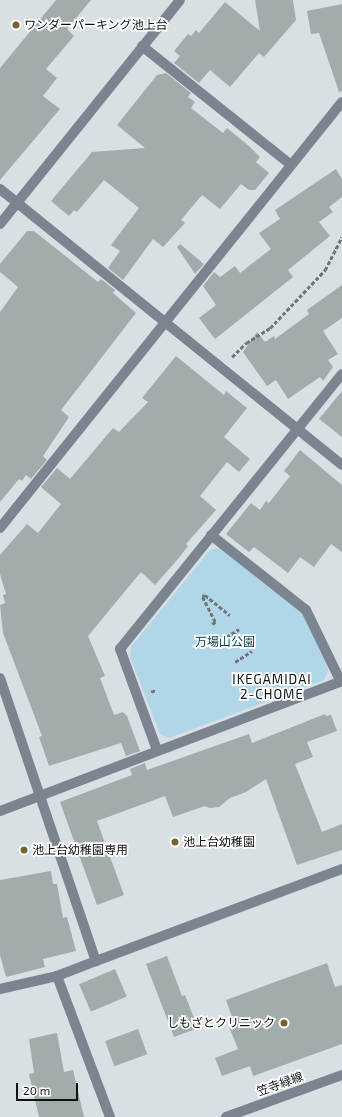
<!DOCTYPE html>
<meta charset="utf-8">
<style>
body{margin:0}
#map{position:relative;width:342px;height:1117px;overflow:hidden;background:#d8e0e4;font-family:"Exo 2","Noto Sans JP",sans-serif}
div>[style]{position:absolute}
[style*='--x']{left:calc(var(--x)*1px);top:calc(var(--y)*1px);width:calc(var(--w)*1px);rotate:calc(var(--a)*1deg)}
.green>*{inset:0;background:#b0d6e7}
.building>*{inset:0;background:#a3acac;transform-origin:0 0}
.path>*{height:2.5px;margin-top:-1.25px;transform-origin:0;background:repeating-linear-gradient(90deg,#707578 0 4px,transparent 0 6px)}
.minor>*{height:10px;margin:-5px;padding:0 5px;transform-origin:5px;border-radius:5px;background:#7a8590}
.dots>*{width:11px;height:11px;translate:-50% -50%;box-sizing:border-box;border:2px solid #fff;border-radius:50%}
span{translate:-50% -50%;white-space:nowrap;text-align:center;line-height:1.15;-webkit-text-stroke:3.5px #fff;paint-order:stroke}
.poi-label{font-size:12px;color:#0e1112}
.left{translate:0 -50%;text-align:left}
.right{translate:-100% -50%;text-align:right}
.park-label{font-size:12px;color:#023d4f}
.street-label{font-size:12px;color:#0e1112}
.neighbourhood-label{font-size:13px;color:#0e1112;letter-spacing:1px}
.scale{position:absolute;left:16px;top:1083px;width:62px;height:18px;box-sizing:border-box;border:2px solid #0e1112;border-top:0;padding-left:5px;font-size:12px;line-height:14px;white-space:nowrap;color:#0e1112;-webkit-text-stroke:3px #fff;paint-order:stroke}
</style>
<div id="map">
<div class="green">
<i style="clip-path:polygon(222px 548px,302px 612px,329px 669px,324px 680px,169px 738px,160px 734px,130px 657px,131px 647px,211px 549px)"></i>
</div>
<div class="building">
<i style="clip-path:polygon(56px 0,91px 0,67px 29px,74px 36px,46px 69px,57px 78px,43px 96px,60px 109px,0 180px,0 68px)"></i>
<i style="clip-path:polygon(255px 0,293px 0,296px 20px,264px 57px,259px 53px,230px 87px,210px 70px,199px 83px,174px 63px,180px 56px,174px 51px,188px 34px,191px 36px,196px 30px,199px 33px,225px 2px,260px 31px)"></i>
<i style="clip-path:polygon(342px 4px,342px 91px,339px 92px,319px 33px,311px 34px,307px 11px)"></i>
<i style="clip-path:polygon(166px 73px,191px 93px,188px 97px,195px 102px,191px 108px,223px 133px,227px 128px,249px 146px,260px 157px,256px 162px,269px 173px,255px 190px,249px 190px,241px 184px,220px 209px,202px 195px,181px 220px,185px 223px,163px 247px,153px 239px,123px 280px,108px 268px,120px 251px,111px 245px,139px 208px,104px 180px,77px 212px,74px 210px,69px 216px,51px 201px,92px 152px,145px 148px,117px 125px,157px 75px)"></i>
<i style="clip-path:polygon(336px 169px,342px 179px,342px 197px,329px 207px,333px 212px,319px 222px,330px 236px,288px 270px,293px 277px,215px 339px,199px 318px,216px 305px,203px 286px,214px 272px,220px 277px,235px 266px,240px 273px,271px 249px,259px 233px,280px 219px,275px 210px)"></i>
<i style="clip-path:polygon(27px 231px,34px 231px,98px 282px,101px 279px,115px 290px,113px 293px,136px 313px,61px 410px,69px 417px,43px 456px,47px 460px,31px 479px,26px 475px,22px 481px,19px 479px,0 502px,0 312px,18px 287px,0 272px,0 264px)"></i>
<i style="clip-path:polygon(180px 244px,204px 264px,195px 274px,177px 247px)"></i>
<i style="clip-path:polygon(342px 285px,342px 318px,323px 331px,338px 354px,328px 360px,333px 367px,323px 381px,320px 377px,288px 399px,276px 380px,267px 386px,243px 352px,257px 332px,265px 342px,274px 336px,275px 339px,309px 314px,307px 310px)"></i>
<i style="clip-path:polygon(176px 356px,224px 395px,226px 391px,247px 408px,224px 437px,250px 459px,239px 472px,227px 462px,200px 496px,216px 510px,186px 544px,188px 546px,178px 559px,155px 585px,141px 572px,88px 636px,105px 676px,100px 678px,114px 715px,123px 712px,127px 716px,140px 751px,126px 756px,121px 743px,49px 766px,39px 737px,42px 736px,3px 633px,0 605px,5px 603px,3px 595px,6px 594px,0 574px,0 555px,27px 524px,38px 533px,61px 504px,41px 487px,57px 468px,70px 479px,113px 428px,119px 432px,148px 402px,142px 398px)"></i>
<i style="clip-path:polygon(342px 391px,342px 437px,319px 419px)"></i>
<i style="clip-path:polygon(300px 450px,342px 485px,342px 552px,331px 544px,314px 567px,300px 557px,288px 573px,254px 547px,249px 552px,226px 534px,251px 503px,260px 510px,266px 501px,269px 503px,290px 476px,284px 471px)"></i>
<i style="clip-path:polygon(325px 714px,326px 716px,331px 715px,337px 731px,307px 742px,313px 757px,295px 764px,322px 832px,342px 824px,342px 850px,297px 865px,266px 779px,246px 792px,230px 798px,219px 807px,210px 808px,205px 806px,173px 817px,165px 796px,97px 821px,124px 895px,97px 905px,60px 802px,132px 775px,130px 769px,145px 763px,147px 770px,249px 734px,252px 743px)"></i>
<i style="clip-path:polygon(51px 871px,53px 884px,57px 884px,63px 918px,67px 917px,76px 951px,43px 959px,45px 967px,6px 977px,0 955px,0 880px)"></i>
<i style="clip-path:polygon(167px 956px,182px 996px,185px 995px,198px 1028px,174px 1037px,146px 964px)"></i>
<i style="clip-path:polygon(327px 963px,335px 987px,342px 985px,342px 1044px,253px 1076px,250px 1066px,222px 1076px,215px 1058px,238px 1049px,229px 1027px,235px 1025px,226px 1000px)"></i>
<i style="left:115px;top:969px;width:30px;height:39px;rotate:67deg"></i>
<i style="left:138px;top:1029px;width:27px;height:35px;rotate:70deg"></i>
<i style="clip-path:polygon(57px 1033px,64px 1072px,73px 1070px,84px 1117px,39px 1117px,29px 1074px,34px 1073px,29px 1039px)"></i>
</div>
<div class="path">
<i style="--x:232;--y:357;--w:20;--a:-45"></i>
<i style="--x:246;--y:343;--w:28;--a:-32"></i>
<i style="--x:270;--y:328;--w:80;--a:-46.5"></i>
<i style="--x:325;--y:270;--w:37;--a:-63"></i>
<i style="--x:212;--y:624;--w:4;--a:-34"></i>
<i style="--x:215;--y:622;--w:29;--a:-117"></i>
<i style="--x:202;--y:596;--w:3;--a:-18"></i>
<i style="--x:205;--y:595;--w:32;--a:39"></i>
<i style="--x:221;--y:640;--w:21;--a:-31"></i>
<i style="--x:235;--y:662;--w:20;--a:-33"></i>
<i style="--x:151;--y:692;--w:5;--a:-22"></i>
</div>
<div class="minor">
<i style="--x:142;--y:46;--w:189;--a:38.6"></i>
<i style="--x:0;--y:189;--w:439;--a:38.9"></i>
<i style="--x:0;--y:224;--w:287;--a:-51.2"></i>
<i style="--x:0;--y:528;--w:546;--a:-51.24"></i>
<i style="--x:211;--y:535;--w:121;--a:38.3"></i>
<i style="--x:306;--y:610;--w:80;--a:64.1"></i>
<i style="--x:0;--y:678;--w:299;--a:71.3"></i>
<i style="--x:96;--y:961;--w:263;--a:-20.5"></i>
<i style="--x:157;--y:750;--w:108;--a:-110.1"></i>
<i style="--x:120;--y:649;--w:353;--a:-51.1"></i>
<i style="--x:0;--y:811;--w:366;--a:-20.8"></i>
<i style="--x:57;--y:976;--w:42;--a:-21"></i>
<i style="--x:0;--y:989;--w:58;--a:-12.8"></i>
<i style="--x:57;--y:976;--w:151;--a:69.4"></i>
<i style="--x:226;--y:1117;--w:123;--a:-19.9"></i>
</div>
<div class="dots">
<i style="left:16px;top:25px;background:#756432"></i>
<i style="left:175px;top:842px;background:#756432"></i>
<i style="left:24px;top:850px;background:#756432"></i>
<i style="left:284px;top:1023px;background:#756432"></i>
</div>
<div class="poi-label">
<span class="left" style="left:24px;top:25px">ワンダーパーキング池上台</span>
<span class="left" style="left:183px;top:842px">池上台幼稚園</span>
<span class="left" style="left:32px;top:850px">池上台幼稚園専用</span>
<span class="right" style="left:275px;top:1023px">しもざとクリニック</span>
</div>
<div class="park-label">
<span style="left:225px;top:642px">万場山公園</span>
</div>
<div class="street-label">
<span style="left:280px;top:1084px;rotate:-20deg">笠寺緑線</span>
</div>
<div class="neighbourhood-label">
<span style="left:272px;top:687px">IKEGAMIDAI<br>2-CHOME</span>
</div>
<div class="scale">20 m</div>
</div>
